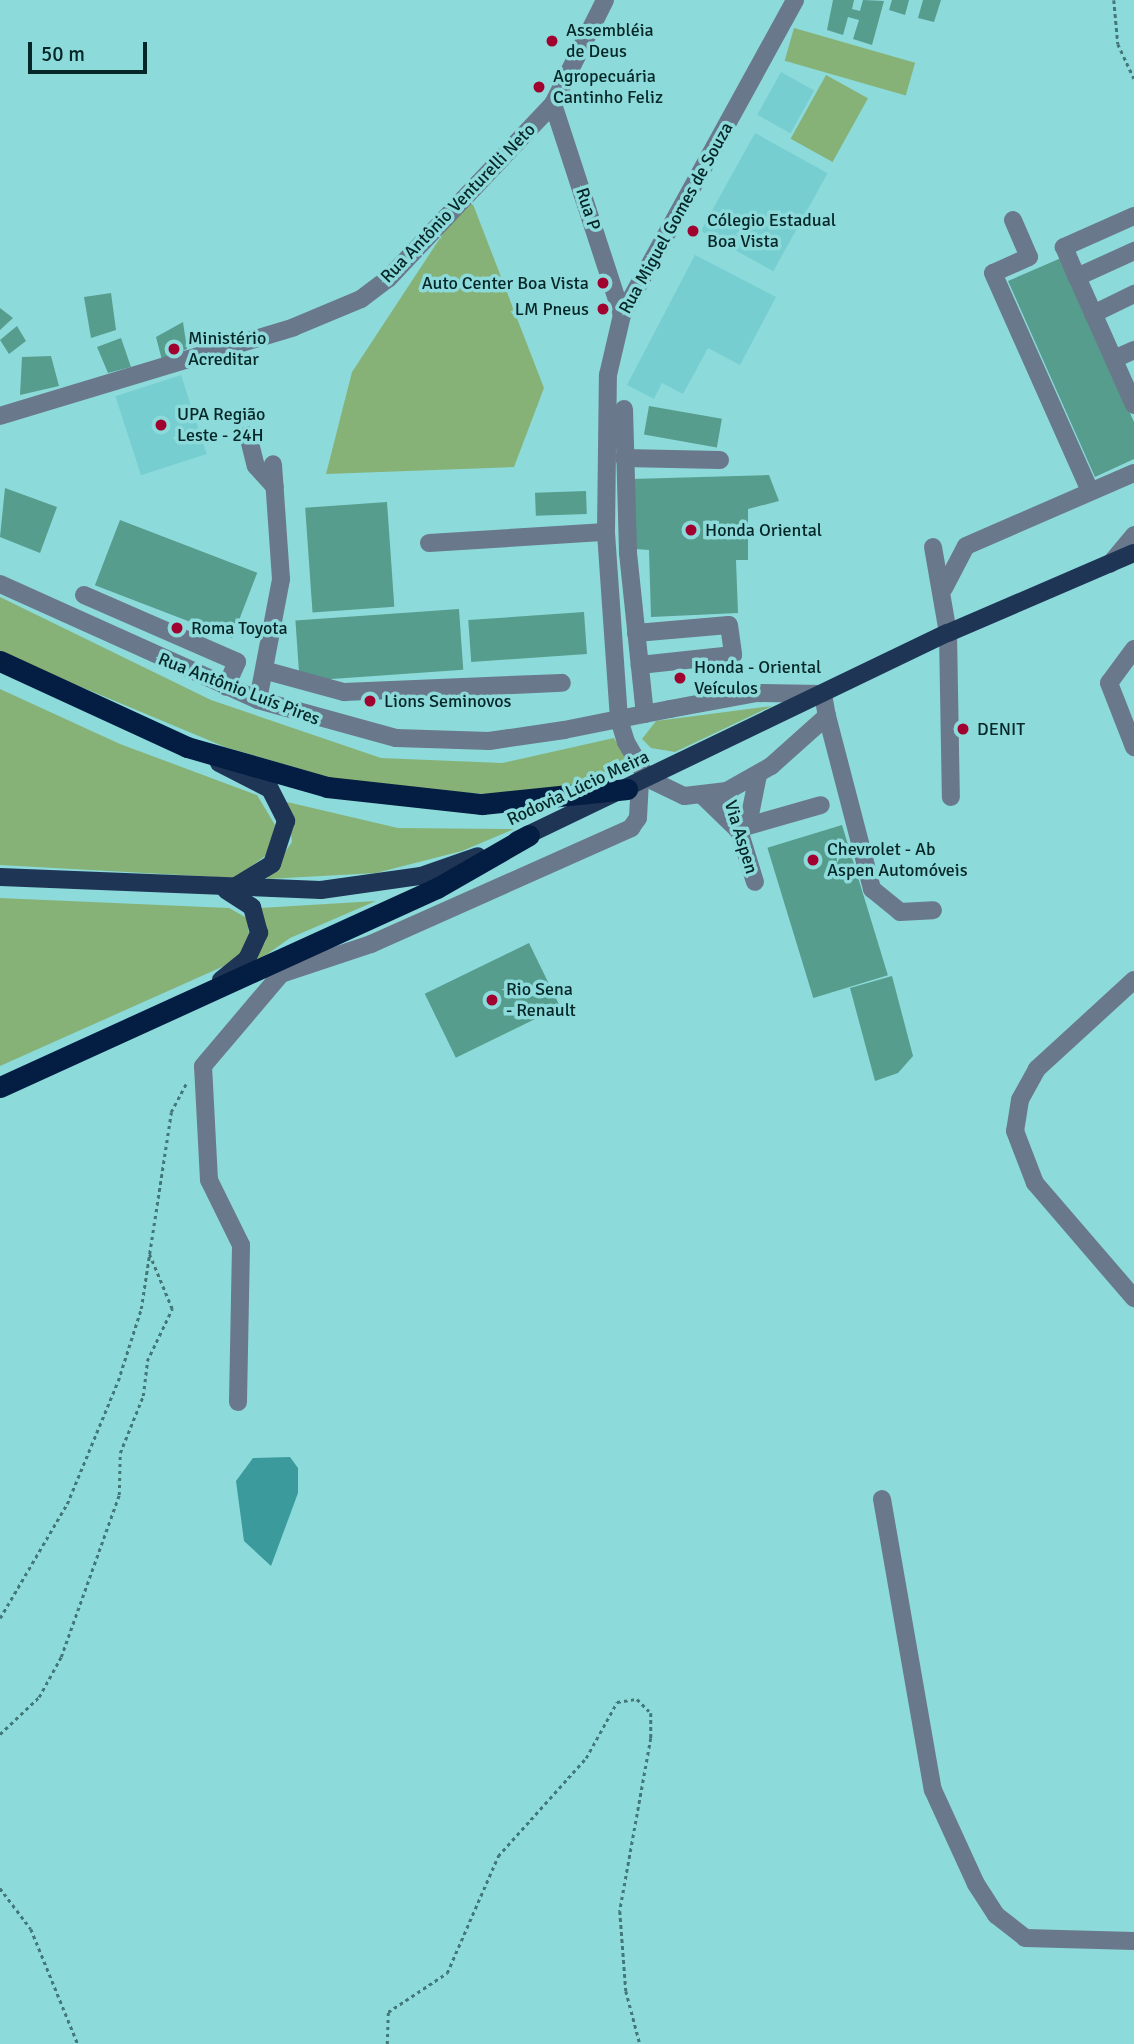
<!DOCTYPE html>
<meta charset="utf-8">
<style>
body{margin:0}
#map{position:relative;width:1134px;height:2044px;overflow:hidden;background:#8ddadb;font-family:Signika,sans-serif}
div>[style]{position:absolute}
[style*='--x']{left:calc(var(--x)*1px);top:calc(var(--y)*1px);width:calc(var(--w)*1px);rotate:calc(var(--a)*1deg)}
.built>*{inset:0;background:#76ced0;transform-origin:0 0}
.green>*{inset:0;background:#87b277;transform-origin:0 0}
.water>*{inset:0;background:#3a9a9c}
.building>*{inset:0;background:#569d8d;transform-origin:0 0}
.path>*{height:2.5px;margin-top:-1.25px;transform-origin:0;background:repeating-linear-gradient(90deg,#437879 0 3.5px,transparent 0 7px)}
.minor>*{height:18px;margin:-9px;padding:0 9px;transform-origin:9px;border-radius:9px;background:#6a788b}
.major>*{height:18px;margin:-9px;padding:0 9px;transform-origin:9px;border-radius:9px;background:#1f3556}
.highway>*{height:21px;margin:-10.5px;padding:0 10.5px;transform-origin:10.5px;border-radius:10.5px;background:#041d42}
.dots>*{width:19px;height:19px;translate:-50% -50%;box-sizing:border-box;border:4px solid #8ddadb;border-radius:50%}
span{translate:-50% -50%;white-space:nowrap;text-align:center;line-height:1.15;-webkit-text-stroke:7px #8ddadb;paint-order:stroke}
.poi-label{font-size:18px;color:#052728}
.left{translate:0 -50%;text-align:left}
.right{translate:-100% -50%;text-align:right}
.street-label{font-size:18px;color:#052728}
.scale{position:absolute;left:28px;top:42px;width:119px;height:32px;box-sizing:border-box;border:4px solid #052728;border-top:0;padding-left:9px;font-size:21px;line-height:24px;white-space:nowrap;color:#052728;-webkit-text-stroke:5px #8ddadb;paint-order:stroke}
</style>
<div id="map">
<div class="built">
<i style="left:781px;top:72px;width:38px;height:49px;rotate:29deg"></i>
<i style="left:755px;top:133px;width:83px;height:112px;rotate:29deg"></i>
<i style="clip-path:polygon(695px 255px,776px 297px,740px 365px,708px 348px,683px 394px,662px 383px,654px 399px,627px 385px)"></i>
<i style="left:181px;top:375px;width:83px;height:69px;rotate:72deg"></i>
</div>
<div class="green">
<i style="left:794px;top:28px;width:126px;height:34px;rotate:16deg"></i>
<i style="left:826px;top:75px;width:48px;height:73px;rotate:29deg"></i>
<i style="clip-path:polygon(469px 194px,544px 388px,514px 467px,326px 474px,352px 372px)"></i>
<i style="clip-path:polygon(0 597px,211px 700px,381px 758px,502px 763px,614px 738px,626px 758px,617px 774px,602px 780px,520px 796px,359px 786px,225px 747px,0 653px)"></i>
<i style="clip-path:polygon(0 689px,120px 744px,257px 795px,275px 825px,268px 854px,235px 878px,0 865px)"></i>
<i style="clip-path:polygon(772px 706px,675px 752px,651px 748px,642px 739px,656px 721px)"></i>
<i style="clip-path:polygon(287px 802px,398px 828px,514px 829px,462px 851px,376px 873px,267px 879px,292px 842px)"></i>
<i style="clip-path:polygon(0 898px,229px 908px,247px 918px,250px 942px,233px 962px,0 1066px)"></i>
<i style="clip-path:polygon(376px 901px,290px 938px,249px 967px,266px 941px,260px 908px)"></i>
</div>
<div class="water">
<i style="clip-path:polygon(290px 1457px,298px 1468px,298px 1493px,271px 1566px,244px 1541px,236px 1481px,253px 1458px)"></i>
</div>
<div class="building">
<i style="clip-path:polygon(833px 0,854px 0,852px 9px,860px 11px,863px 0,884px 1px,872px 45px,853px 39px,859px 20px,848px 17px,843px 35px,827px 30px)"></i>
<i style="clip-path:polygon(892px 0,909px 0,905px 15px,889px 10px)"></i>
<i style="clip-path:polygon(923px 0,941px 0,934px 22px,918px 18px)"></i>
<i style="clip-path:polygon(1061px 258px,1134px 422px,1134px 459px,1095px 477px,1008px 281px)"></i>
<i style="clip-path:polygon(111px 293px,116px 330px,91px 338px,84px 297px)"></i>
<i style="clip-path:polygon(0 308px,13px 318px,0 330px)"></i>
<i style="clip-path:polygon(183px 322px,187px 349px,162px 360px,156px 337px)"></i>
<i style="clip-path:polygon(17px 326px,26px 341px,9px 354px,0 340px)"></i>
<i style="clip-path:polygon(121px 338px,131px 367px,108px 373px,97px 347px)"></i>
<i style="clip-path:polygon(51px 356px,59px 386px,20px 395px,22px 357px)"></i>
<i style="left:649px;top:406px;width:74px;height:29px;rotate:10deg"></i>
<i style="clip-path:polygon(769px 475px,779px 501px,748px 509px,748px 560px,736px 560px,738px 613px,651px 617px,649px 550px,635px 549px,631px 479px)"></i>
<i style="clip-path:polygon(5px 488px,57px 507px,40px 553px,0 537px)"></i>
<i style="left:586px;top:491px;width:23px;height:51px;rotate:88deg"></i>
<i style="left:387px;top:502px;width:105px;height:82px;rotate:86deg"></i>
<i style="left:120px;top:520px;width:147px;height:70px;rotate:21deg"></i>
<i style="left:459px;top:609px;width:61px;height:164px;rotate:86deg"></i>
<i style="left:584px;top:612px;width:42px;height:116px;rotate:86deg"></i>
<i style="left:842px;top:825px;width:157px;height:78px;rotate:73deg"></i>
<i style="left:529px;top:943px;width:71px;height:116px;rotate:64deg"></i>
<i style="clip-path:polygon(892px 976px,913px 1056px,898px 1073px,875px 1081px,850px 988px)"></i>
</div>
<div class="path">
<i style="--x:1114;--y:0;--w:44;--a:84.8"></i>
<i style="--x:1118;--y:44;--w:38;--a:65"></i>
<i style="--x:0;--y:1618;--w:132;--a:-59.6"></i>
<i style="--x:67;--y:1504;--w:133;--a:-67.5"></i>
<i style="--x:118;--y:1381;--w:76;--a:-72.3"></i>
<i style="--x:141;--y:1309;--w:199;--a:-81.3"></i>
<i style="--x:171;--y:1112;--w:32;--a:-62"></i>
<i style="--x:0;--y:1734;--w:54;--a:-43.5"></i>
<i style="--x:39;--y:1697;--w:46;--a:-61.2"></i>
<i style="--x:61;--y:1657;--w:172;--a:-70.3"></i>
<i style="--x:119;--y:1495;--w:42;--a:-88.6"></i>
<i style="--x:120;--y:1453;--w:61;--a:-68"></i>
<i style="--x:143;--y:1396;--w:35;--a:-83"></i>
<i style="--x:147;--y:1361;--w:58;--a:-64.3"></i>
<i style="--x:172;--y:1309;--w:63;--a:-112.5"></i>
<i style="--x:0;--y:1888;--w:51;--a:52.9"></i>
<i style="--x:31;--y:1929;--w:124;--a:67.8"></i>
<i style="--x:387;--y:2044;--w:32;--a:-88"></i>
<i style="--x:388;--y:2012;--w:71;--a:-33.5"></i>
<i style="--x:447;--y:1973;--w:128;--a:-66.4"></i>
<i style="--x:498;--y:1856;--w:132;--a:-48.1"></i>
<i style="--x:586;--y:1758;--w:64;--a:-61"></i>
<i style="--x:617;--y:1702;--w:20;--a:-9"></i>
<i style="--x:637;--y:1699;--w:20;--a:45"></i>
<i style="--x:651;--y:1713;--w:25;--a:90"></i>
<i style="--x:651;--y:1738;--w:176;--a:100.2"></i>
<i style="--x:620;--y:1911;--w:80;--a:85.7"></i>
<i style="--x:626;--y:1991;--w:55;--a:75.2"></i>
</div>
<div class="minor">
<i style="--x:553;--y:104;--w:222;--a:71.9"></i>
<i style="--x:1134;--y:216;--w:77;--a:156.1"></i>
<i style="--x:1064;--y:247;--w:33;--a:67"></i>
<i style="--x:1077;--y:277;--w:63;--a:-24.5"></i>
<i style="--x:1013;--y:220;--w:40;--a:66.6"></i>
<i style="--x:1029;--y:257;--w:39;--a:156"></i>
<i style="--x:993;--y:273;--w:239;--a:66"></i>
<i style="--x:1077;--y:277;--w:140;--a:66"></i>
<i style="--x:1093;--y:314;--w:46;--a:-26"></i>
<i style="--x:1114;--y:359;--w:22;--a:-24"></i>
<i style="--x:624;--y:409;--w:144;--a:88.4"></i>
<i style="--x:628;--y:553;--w:162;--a:84"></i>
<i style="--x:0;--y:416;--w:307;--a:-16.8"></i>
<i style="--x:294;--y:327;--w:73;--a:-22.7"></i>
<i style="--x:361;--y:299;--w:34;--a:-37"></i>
<i style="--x:388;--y:279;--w:241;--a:-46.7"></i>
<i style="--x:553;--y:104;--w:116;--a:-63.4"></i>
<i style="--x:248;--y:435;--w:32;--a:76"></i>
<i style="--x:256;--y:466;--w:28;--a:48"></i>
<i style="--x:624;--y:458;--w:96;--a:1.2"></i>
<i style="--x:429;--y:543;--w:177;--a:-3.6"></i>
<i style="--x:933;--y:547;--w:87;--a:80.1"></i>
<i style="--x:948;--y:633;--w:164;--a:89"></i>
<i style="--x:1110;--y:564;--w:38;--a:-50"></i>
<i style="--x:0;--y:584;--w:283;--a:24.2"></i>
<i style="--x:258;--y:700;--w:143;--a:15.4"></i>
<i style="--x:396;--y:738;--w:93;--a:1.8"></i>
<i style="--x:489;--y:741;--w:76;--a:-8.3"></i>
<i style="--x:564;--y:730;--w:56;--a:-11.3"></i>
<i style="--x:619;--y:719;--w:52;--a:-11.1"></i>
<i style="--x:670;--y:709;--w:87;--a:-10.5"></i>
<i style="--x:756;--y:693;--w:67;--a:0.9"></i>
<i style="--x:823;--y:694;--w:22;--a:80"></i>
<i style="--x:827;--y:716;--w:75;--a:138.2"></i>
<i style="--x:771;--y:766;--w:51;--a:150.4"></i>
<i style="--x:727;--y:791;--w:43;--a:173.4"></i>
<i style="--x:684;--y:796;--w:41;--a:-154.1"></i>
<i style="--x:647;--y:778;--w:42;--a:-120.3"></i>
<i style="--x:626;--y:742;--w:24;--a:-107"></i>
<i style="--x:619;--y:719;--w:187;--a:-94"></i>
<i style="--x:606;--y:532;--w:157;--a:-89.3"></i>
<i style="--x:608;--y:375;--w:62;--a:-76.9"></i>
<i style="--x:622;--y:315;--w:359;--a:-61.2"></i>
<i style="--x:944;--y:588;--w:47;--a:-62.4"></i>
<i style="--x:966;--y:546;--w:183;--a:-23.5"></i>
<i style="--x:84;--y:595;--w:167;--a:23.6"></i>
<i style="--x:237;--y:662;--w:27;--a:114"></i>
<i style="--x:636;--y:633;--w:93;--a:-4.9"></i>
<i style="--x:729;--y:625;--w:30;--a:82"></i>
<i style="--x:733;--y:655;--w:94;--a:173.9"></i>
<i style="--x:1134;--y:649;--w:42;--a:126.3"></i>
<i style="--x:1109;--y:683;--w:69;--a:68.7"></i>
<i style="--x:267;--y:671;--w:80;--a:15.3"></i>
<i style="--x:344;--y:692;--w:218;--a:-2.4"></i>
<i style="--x:258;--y:700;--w:123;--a:-79.2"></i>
<i style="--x:281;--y:579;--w:115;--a:-94"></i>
<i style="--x:827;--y:716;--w:179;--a:75.4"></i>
<i style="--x:872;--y:889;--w:36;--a:39"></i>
<i style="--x:900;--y:912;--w:33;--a:-3"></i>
<i style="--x:727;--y:791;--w:95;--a:72.9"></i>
<i style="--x:704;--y:797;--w:46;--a:44.1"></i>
<i style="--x:737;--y:829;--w:87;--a:-15.9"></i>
<i style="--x:748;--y:825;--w:51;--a:-78.7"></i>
<i style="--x:1134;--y:980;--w:132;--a:137.5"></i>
<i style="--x:1037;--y:1069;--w:35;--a:119"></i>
<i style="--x:1020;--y:1100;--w:31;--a:99"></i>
<i style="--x:1015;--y:1131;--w:56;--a:69"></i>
<i style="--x:1035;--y:1183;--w:152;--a:49.3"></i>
<i style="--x:238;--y:1402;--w:157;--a:-88.9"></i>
<i style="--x:241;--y:1245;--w:72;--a:-116.2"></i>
<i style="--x:209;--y:1180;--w:114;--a:-93"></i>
<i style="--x:203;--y:1066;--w:121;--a:-49.7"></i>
<i style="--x:281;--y:974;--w:95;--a:-18.4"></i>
<i style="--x:371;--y:944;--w:285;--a:-24"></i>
<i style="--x:631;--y:828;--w:12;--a:-55"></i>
<i style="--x:638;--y:818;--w:35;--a:-87"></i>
<i style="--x:882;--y:1499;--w:295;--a:80.1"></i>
<i style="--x:933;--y:1790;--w:103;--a:65.4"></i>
<i style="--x:976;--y:1884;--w:37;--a:57"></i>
<i style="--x:996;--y:1915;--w:37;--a:38"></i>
<i style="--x:1025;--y:1938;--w:109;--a:1.6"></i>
</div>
<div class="major">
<i style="--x:219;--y:763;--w:57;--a:27"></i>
<i style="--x:270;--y:789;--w:36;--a:63"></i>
<i style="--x:286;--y:821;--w:45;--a:108"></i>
<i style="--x:272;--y:864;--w:42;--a:148.6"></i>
<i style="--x:517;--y:840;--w:478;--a:-25.7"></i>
<i style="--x:948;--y:633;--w:202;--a:-23.3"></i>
<i style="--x:0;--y:877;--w:321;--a:2.3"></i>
<i style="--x:321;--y:890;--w:101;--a:-8"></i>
<i style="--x:421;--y:876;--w:60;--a:-19.3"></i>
<i style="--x:221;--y:980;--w:33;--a:-39"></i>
<i style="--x:247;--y:959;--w:29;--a:-65"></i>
<i style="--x:259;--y:933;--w:27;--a:-105"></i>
<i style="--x:252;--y:907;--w:31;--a:-147"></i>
</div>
<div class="highway">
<i style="--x:0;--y:661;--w:206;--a:24.7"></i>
<i style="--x:187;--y:747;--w:146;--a:15.9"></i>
<i style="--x:327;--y:787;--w:156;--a:6.3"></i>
<i style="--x:482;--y:804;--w:146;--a:-5.9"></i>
<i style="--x:0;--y:1087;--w:480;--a:-24.5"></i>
<i style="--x:437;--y:888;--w:106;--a:-29.9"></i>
</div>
<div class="dots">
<i style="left:552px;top:41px;background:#a1012e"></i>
<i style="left:539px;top:87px;background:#a1012e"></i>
<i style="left:693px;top:231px;background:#a1012e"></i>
<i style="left:603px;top:283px;background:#a1012e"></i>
<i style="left:603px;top:309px;background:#a1012e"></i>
<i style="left:174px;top:349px;background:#a1012e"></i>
<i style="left:161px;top:425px;background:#a1012e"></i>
<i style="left:691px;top:530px;background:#a1012e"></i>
<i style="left:177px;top:628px;background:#a1012e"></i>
<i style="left:680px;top:678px;background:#a1012e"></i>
<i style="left:370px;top:701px;background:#a1012e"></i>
<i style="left:963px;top:729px;background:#a1012e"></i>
<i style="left:813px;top:860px;background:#a1012e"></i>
<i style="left:492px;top:1000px;background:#a1012e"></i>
</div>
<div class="poi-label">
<span class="left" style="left:566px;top:41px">Assembléia<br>de Deus</span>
<span class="left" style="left:553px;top:87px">Agropecuária<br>Cantinho Feliz</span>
<span class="left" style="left:707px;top:231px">Cólegio Estadual<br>Boa Vista</span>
<span class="right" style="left:589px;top:283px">Auto Center Boa Vista</span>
<span class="right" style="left:589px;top:309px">LM Pneus</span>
<span class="left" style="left:188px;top:349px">Ministério<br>Acreditar</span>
<span class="left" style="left:177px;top:425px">UPA Região<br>Leste - 24H</span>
<span class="left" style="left:705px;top:530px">Honda Oriental</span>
<span class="left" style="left:191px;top:628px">Roma Toyota</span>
<span class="left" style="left:694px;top:678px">Honda - Oriental<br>Veículos</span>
<span class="left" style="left:384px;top:701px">Lions Seminovos</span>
<span class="left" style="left:977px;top:729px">DENIT</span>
<span class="left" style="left:827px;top:860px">Chevrolet - Ab<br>Aspen Automóveis</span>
<span class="left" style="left:506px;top:1000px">Rio Sena<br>- Renault</span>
</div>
<div class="street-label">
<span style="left:458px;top:203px;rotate:-46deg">Rua Antônio Venturelli Neto</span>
<span style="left:588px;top:209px;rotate:72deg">Rua P</span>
<span style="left:676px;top:218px;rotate:-61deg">Rua Miguel Gomes de Souza</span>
<span style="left:239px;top:689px;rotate:21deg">Rua Antônio Luís Pires</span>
<span style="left:578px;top:788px;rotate:-25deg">Rodovia Lúcio Meira</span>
<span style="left:741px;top:837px;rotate:73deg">Via Aspen</span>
</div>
<div class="scale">50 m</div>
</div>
